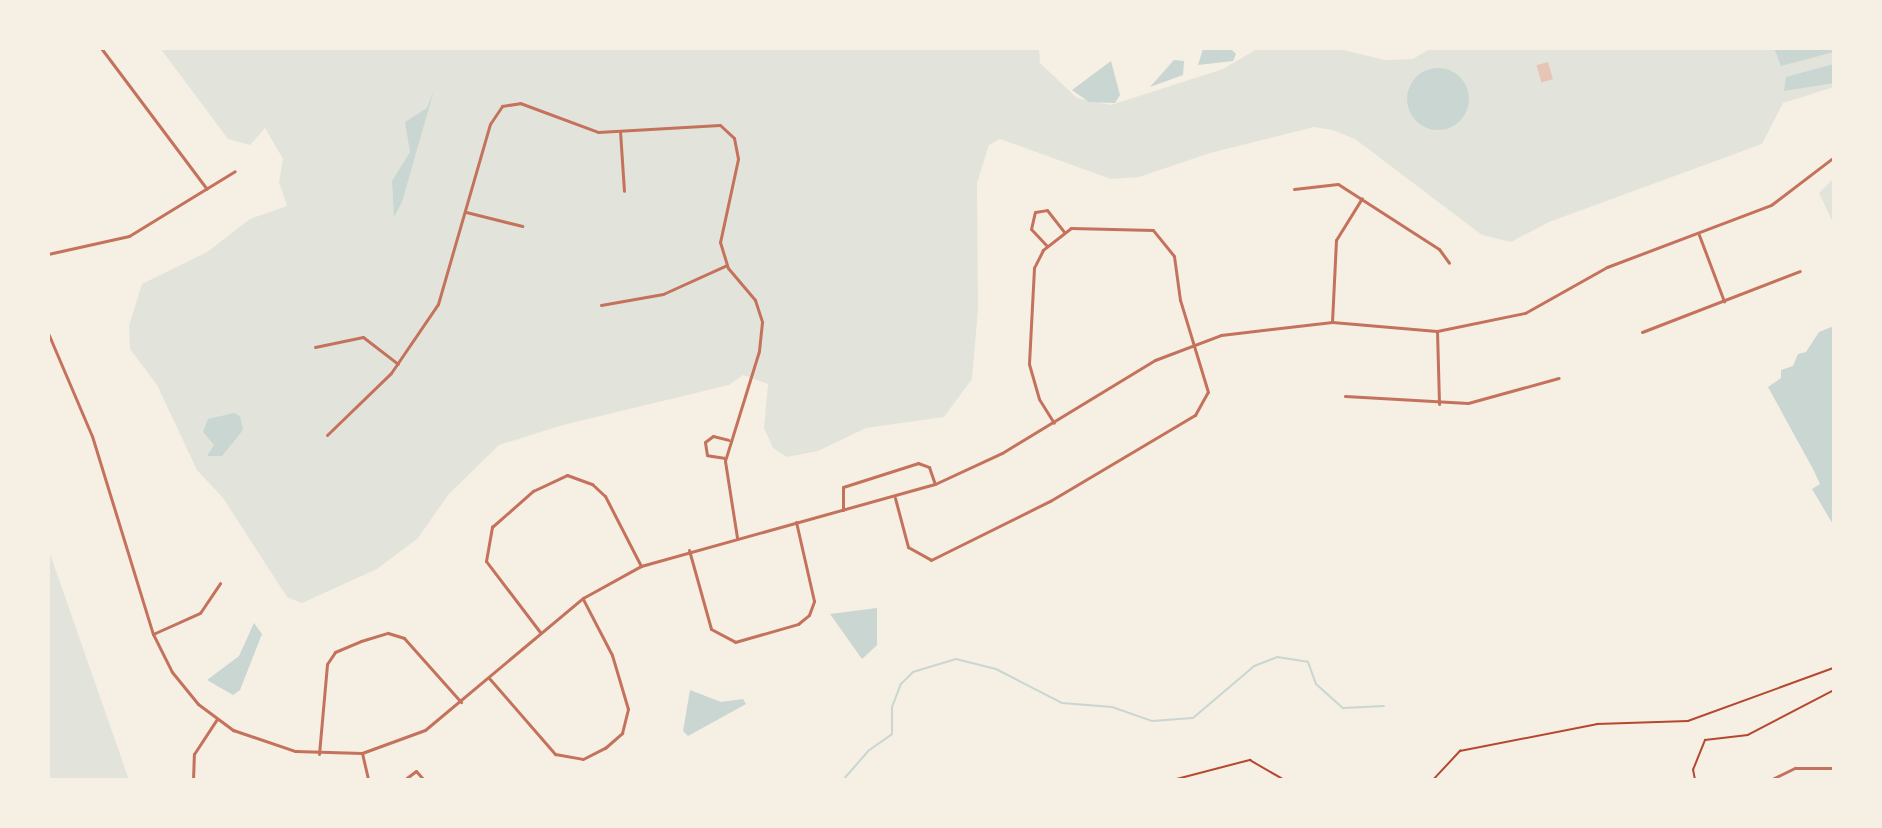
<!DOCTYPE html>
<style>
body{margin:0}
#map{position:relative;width:1882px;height:828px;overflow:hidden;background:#f6efe4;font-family:"Crimson Pro",serif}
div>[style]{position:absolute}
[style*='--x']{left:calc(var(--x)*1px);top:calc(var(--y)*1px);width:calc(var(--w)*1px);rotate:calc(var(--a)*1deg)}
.green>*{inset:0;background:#e2e4dc}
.water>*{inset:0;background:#c9d6d2}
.round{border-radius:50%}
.stream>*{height:2px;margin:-1px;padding:0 1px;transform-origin:1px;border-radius:1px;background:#c9d6d2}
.building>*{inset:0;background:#e6c5b7;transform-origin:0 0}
.path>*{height:1.5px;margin:-0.75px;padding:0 0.75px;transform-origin:0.75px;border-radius:0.75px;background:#b5482f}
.minor>*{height:3px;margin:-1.5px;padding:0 1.5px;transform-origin:1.5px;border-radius:1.5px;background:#c5725c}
span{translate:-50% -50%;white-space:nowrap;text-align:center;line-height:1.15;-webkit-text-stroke:6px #f6efe4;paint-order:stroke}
.frame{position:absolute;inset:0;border:50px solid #f6efe4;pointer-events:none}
</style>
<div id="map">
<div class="green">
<i style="clip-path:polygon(160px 48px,1039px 48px,1040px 63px,1077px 98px,1111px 105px,1223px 69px,1259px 48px,1335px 48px,1385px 60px,1413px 59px,1431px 48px,1834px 48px,1834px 87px,1783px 103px,1762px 144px,1549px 222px,1511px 242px,1482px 235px,1355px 139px,1332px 130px,1314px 127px,1210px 153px,1139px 177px,1111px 179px,1000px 139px,989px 145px,977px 183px,978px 309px,972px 379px,944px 417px,866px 428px,818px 451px,787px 457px,773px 448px,764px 428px,768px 384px,743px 375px,729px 385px,563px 425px,499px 445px,448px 495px,418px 538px,377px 569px,302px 603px,287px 597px,223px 498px,197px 470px,157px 385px,130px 349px,129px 326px,142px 284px,207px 252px,250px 219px,287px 206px,279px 182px,283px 159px,265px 128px,250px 145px,228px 139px)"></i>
<i style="clip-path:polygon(1834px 178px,1834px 225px,1819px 193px)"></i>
<i style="clip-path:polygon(48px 548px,129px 780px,48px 780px)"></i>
</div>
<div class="water">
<i style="clip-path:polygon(1230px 48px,1236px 54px,1233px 61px,1198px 65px,1203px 49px)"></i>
<i style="clip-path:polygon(1774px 48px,1834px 48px,1834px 52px,1781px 66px)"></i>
<i style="clip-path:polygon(1174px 60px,1184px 61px,1183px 75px,1150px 87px)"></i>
<i style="clip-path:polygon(1111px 61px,1120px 95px,1115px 103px,1089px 102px,1072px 90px)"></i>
<i style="clip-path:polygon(1834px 64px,1834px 83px,1784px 91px,1786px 77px)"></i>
<i class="round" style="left:1407px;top:68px;width:62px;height:62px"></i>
<i style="clip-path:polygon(434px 90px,402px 202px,394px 217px,392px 181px,410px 152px,405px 122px,427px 108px)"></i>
<i style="clip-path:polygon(1834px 326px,1834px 526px,1812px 489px,1820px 484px,1813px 469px,1768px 387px,1781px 378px,1781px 370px,1793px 366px,1798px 354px,1806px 352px,1819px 332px)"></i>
<i style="clip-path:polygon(234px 413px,240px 416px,243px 430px,222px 456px,207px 456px,214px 445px,203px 432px,208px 419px)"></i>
<i style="clip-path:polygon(877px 608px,877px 645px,862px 659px,830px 614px)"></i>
<i style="clip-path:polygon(254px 623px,262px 634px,240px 690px,233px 695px,207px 680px,239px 656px)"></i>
<i style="clip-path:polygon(690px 690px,721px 702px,743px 699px,746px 704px,688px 736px,683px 731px)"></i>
</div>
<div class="stream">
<i style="--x:843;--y:780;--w:38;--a:-49"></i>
<i style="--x:868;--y:751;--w:29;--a:-35"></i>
<i style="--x:892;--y:734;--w:27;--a:-90"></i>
<i style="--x:892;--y:707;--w:25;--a:-69"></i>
<i style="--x:901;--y:684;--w:17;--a:-45"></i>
<i style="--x:913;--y:672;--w:45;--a:-16.8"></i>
<i style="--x:956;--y:659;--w:41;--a:14"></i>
<i style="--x:996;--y:669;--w:74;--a:27.3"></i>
<i style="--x:1062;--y:703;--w:50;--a:4.6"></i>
<i style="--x:1112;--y:707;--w:42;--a:19.3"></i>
<i style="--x:1152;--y:721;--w:41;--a:-4.2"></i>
<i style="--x:1193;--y:718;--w:80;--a:-40.4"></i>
<i style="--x:1254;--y:666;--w:25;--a:-21"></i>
<i style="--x:1277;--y:657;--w:31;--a:9"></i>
<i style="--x:1308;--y:662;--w:23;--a:70"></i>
<i style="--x:1316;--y:684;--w:36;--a:42"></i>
<i style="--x:1343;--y:708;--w:41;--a:-2.8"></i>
</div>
<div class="building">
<i style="left:1548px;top:62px;width:18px;height:12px;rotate:74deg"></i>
</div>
<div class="path">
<i style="--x:1173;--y:780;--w:80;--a:-14.6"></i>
<i style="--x:1250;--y:760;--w:39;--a:30"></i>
<i style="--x:1433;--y:780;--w:40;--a:-47"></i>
<i style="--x:1460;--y:751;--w:140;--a:-11.1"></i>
<i style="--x:1597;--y:724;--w:91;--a:-1.9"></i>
<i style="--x:1688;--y:721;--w:155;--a:-20"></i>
<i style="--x:1695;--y:780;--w:10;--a:-101"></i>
<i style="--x:1693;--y:770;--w:32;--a:-68"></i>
<i style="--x:1705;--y:740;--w:43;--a:-6.6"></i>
<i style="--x:1748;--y:735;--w:97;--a:-27.6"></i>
</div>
<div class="minor">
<i style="--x:101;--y:48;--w:176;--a:53.1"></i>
<i style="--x:620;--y:131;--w:60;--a:86.2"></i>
<i style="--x:1294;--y:189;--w:44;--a:-6.5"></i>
<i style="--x:1338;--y:184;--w:120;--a:32.8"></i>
<i style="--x:1439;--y:249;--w:17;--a:54"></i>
<i style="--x:466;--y:212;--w:58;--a:14"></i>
<i style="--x:1699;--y:235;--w:71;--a:69.3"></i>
<i style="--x:1047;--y:246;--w:23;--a:-133"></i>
<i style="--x:1031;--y:229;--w:17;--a:-77"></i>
<i style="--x:1035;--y:212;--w:12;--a:-9"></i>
<i style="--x:1047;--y:210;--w:28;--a:52"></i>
<i style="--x:48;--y:254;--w:83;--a:-12.5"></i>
<i style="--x:129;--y:236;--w:124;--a:-31.5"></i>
<i style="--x:601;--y:305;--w:63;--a:-10.1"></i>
<i style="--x:663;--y:294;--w:70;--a:-24.4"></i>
<i style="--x:1332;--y:322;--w:82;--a:-87.2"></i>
<i style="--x:1336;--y:240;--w:49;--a:-58.2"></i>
<i style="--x:1437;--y:331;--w:73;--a:88.4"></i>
<i style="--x:1642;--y:332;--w:169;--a:-21.1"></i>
<i style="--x:48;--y:333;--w:112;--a:66.9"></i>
<i style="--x:92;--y:436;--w:207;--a:72.9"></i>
<i style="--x:153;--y:634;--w:42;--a:63.4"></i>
<i style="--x:172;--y:672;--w:41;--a:50.9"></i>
<i style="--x:198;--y:704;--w:44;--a:36.6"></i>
<i style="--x:233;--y:730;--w:65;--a:18.7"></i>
<i style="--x:295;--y:751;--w:67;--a:1.7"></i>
<i style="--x:362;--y:753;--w:67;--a:-20.1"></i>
<i style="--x:425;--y:730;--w:206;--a:-39.9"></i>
<i style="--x:583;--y:598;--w:66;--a:-28.9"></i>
<i style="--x:641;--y:566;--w:305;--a:-15.6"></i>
<i style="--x:935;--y:484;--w:74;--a:-24.8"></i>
<i style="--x:1002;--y:453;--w:179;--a:-31.3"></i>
<i style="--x:1155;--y:360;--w:71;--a:-20.7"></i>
<i style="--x:1221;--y:335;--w:112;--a:-6.7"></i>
<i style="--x:1332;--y:322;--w:105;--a:4.9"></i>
<i style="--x:1437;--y:331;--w:90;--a:-11.6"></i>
<i style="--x:1525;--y:313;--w:94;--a:-29.3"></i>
<i style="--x:1607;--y:267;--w:175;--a:-20.7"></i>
<i style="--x:1771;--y:205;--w:79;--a:-37.3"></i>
<i style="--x:315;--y:347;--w:49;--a:-11.8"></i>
<i style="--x:363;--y:337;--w:44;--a:37.6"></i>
<i style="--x:1345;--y:396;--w:123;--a:3.3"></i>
<i style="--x:1468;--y:403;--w:94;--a:-15.4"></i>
<i style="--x:327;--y:435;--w:89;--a:-44.1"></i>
<i style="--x:391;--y:373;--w:83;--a:-55.7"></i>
<i style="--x:438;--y:304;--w:187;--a:-73.9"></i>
<i style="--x:490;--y:124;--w:22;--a:-56"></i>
<i style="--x:502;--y:106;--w:18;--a:-9"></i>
<i style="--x:520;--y:103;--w:83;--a:20.4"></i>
<i style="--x:598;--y:132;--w:122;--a:-3.3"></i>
<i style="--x:720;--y:125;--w:19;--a:43"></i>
<i style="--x:734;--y:138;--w:21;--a:79"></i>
<i style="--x:738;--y:159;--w:85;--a:102.2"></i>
<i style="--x:720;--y:242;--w:27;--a:73"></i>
<i style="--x:728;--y:268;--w:42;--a:49.8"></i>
<i style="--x:755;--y:300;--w:23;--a:72"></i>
<i style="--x:762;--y:322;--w:29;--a:96"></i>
<i style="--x:759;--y:351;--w:115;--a:107.2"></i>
<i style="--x:725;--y:461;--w:78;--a:81.1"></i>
<i style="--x:725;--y:458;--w:18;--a:-171"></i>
<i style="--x:707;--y:455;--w:13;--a:-99"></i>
<i style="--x:705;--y:442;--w:10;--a:-37"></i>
<i style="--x:713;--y:436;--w:16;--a:14"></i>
<i style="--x:895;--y:498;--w:51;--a:75.1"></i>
<i style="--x:908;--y:547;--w:26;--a:29"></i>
<i style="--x:931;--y:560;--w:133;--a:-26.4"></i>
<i style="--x:1050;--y:501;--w:169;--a:-30.7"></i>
<i style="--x:1195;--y:415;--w:26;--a:-61"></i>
<i style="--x:1208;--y:392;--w:96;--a:-106.9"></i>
<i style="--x:1180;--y:300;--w:44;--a:-97.8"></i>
<i style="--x:1174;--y:256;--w:33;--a:-129"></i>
<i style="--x:1153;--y:230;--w:82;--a:-178.6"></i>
<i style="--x:1071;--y:228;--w:36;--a:142"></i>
<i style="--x:1043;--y:250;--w:20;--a:117"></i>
<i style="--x:1034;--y:268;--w:96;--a:93"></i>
<i style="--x:1029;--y:364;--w:36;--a:74"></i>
<i style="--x:1039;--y:399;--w:28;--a:58"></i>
<i style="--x:843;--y:510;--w:23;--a:-90"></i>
<i style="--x:843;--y:487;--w:79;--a:-17.7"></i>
<i style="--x:918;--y:463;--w:12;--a:20"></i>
<i style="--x:929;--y:467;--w:18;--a:71"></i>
<i style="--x:689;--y:550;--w:82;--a:74.4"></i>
<i style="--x:711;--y:629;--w:27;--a:28"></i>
<i style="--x:735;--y:642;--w:66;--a:-15.9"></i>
<i style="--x:798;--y:624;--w:14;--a:-39"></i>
<i style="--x:809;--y:615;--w:15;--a:-70"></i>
<i style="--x:814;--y:601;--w:81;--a:-102.8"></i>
<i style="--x:540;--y:632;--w:89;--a:-127.3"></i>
<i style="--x:486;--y:561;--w:35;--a:-80"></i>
<i style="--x:492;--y:527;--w:55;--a:-41.3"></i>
<i style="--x:533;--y:491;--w:38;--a:-25"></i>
<i style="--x:567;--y:475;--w:27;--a:20"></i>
<i style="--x:592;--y:484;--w:18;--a:43"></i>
<i style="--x:605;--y:496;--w:79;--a:62.8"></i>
<i style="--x:153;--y:634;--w:51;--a:-24.1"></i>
<i style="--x:200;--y:613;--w:36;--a:-56"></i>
<i style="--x:489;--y:678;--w:101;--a:49"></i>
<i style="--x:555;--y:754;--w:28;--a:10"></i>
<i style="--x:583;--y:759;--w:25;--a:-27"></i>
<i style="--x:605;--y:748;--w:23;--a:-41"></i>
<i style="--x:622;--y:733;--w:25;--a:-76"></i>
<i style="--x:628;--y:709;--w:56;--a:-106.5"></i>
<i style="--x:612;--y:655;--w:63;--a:-117.4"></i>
<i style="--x:362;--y:753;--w:28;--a:77"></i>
<i style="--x:319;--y:754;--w:90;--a:-84.9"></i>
<i style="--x:327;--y:664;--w:14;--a:-56"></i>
<i style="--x:335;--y:652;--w:28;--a:-23"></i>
<i style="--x:361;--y:641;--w:28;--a:-17"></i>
<i style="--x:388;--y:633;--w:17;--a:17"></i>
<i style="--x:404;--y:638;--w:86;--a:48.3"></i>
<i style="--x:193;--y:780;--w:26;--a:-88"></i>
<i style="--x:194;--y:754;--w:42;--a:-56.7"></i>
<i style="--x:404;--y:780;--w:15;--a:-37"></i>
<i style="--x:416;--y:771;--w:12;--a:48"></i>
<i style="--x:1770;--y:780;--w:28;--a:-26"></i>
<i style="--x:1795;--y:768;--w:39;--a:0"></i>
<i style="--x:1833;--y:780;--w:12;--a:-85"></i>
</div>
<div class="frame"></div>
</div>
